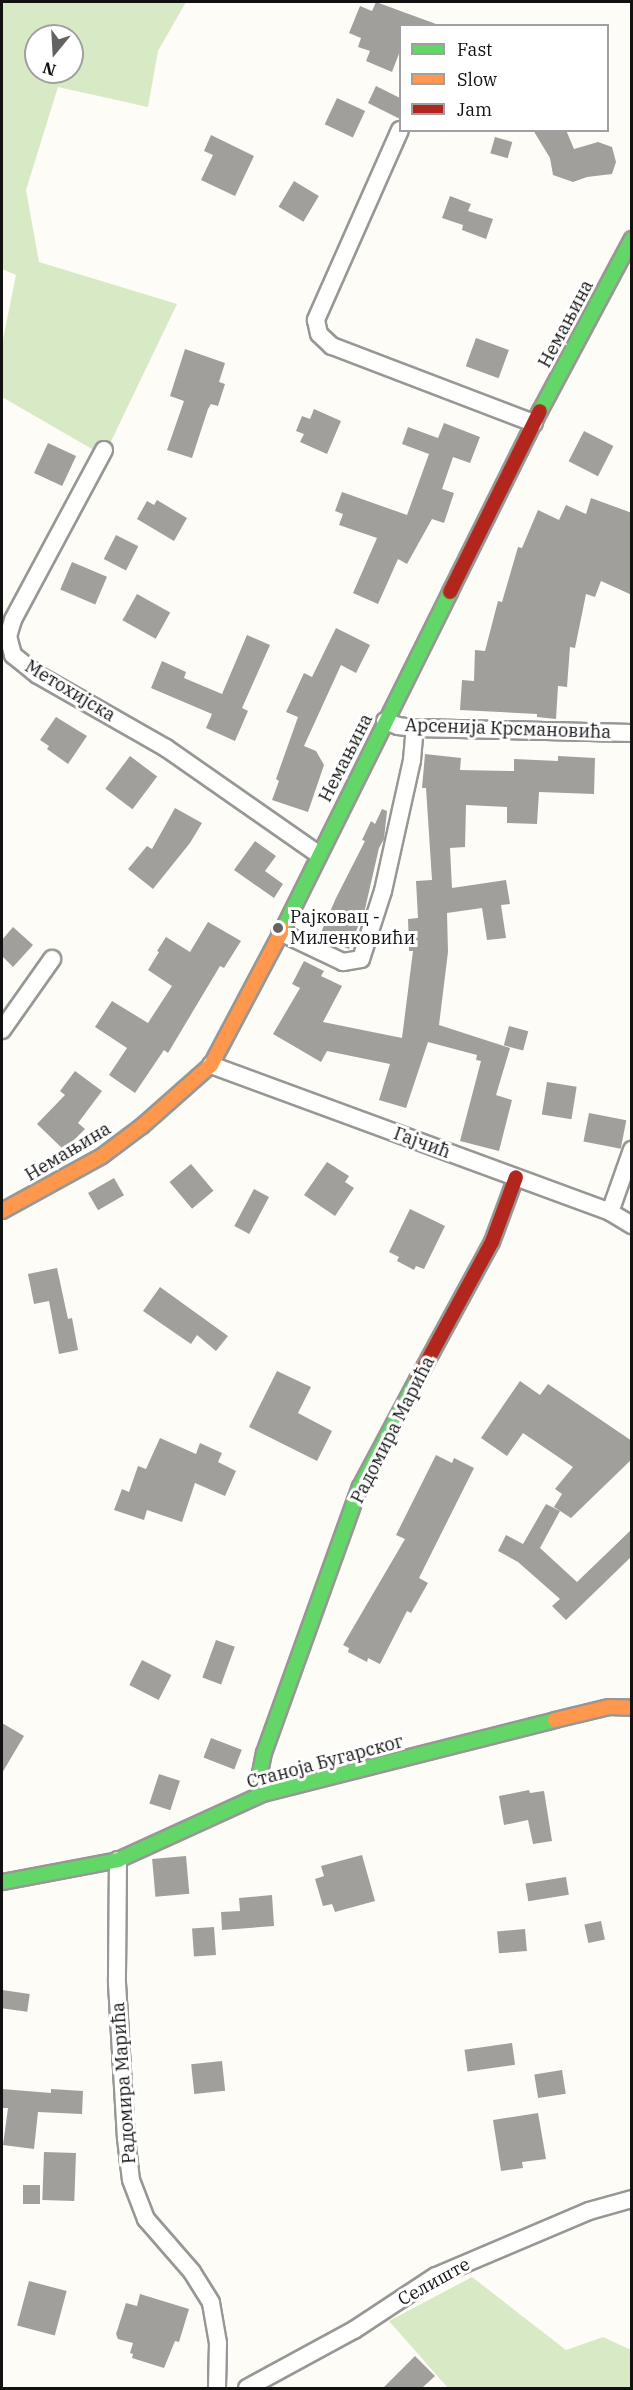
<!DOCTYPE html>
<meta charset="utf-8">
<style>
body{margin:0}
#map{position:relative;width:633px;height:2390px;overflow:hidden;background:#fdfcf7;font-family:"IBM Plex Serif",serif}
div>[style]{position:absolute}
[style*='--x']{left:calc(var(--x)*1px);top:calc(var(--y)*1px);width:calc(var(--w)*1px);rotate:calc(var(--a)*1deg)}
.forest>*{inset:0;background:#d8eac5}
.building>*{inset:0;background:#a19f9c;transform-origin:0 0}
.roads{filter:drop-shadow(2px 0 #979795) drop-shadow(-2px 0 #979795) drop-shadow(0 2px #979795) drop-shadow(0 -2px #979795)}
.street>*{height:16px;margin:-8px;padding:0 8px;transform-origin:8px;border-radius:8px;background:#fffffe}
.fast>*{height:14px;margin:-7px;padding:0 7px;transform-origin:7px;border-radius:7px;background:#63d668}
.slow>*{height:14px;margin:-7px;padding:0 7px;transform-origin:7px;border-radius:7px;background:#ff974d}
.jam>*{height:14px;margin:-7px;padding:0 7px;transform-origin:7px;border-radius:7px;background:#b3261e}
.dots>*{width:16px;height:16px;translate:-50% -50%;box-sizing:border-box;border:3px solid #fff;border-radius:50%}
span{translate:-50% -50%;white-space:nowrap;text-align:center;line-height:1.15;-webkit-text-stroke:6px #fff;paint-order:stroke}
.street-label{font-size:18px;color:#111}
.poi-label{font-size:18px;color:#111}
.left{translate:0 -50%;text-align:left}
.frame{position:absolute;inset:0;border:3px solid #111;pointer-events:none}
.legend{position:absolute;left:399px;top:24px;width:210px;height:108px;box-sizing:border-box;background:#fff;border:2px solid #a0a0a0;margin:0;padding:8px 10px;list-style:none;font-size:18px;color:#111}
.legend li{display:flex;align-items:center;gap:12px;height:30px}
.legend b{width:30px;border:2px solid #a0a0a0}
.north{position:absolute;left:24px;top:24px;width:60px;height:60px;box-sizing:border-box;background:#fff;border:2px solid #a0a0a0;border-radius:50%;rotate:198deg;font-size:16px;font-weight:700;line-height:24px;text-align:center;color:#111}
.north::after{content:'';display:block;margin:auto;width:21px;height:27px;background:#646362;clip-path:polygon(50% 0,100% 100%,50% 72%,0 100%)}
</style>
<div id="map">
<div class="forest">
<i style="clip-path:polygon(evenodd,2px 2px,186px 2px,158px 51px,148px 107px,58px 87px,26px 190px,39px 262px,177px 304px,104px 456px,2px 397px,2px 344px,16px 275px,2px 269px,2px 2px,36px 36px,72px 36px,72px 72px,36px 72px,36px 36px)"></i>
<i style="clip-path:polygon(472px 2277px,566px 2350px,603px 2337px,631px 2350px,631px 2388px,448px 2388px,389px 2321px)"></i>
</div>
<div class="building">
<i style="clip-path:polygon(376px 2px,436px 24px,400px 26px,400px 51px,392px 72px,366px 61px,370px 51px,358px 47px,361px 38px,349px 33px,360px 6px,372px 11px)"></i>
<i style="clip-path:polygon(376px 86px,400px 98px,400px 119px,368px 103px)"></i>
<i style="left:337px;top:98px;width:31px;height:29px;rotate:25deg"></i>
<i style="clip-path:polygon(533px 130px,566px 130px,574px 149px,598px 142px,612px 147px,616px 162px,612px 174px,587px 177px,573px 182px,553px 175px,550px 158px)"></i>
<i style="clip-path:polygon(211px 135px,254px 156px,235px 196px,201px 180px,213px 155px,204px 151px)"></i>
<i style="left:495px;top:137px;width:18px;height:17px;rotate:16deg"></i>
<i style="left:294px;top:181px;width:29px;height:30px;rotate:31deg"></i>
<i style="clip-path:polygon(450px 196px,471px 204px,468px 211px,493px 219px,486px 239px,462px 230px,463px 225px,442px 218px)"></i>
<i style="left:476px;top:338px;width:35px;height:30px;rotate:20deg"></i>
<i style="clip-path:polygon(185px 349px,225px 363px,219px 382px,225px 384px,218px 406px,211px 404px,208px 409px,192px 458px,167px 450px,184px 401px,170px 396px)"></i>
<i style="clip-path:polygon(314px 409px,341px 421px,327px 454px,300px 442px,304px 434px,296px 431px,302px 416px,310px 419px)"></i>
<i style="clip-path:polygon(444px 423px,480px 437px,470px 463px,453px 457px,442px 489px,454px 493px,444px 523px,432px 519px,407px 564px,398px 559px,378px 604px,353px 593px,377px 538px,339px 525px,343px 514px,335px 511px,342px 492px,407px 515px,429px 454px,402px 444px,408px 427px,438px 438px)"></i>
<i style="left:584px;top:431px;width:33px;height:34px;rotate:27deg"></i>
<i style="left:48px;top:443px;width:31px;height:33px;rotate:25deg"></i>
<i style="clip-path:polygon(591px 498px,632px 513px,632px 595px,601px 581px,595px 597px,586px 594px,575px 648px,570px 647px,567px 687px,558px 686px,556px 719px,537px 717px,537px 714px,460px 710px,462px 680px,474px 681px,475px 650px,485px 651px,498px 601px,502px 602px,518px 547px,522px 548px,538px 510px,559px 520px,566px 505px,586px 514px)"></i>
<i style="clip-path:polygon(157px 500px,187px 518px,174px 541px,137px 519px,147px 501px,154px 505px)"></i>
<i style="left:116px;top:535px;width:25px;height:27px;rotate:27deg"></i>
<i style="left:72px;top:562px;width:38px;height:30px;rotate:23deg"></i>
<i style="left:137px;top:594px;width:38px;height:30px;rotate:29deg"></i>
<i style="clip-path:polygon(336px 628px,370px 645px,356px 673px,341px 665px,304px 746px,316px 751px,324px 765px,308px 812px,272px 800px,279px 781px,276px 779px,298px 717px,286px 712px,304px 673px,312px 677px)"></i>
<i style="clip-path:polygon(247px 635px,270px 645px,242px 708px,248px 711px,235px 741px,206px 728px,212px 714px,151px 688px,162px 661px,186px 672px,184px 678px,222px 694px)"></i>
<i style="clip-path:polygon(56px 717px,87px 736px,68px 764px,47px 749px,49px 746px,40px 740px)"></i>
<i style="clip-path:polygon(425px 754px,461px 758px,460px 770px,514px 771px,514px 759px,558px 761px,558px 756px,595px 758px,594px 794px,539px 792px,537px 824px,507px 823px,507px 807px,466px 805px,465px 847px,450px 848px,452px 888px,506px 880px,510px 904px,501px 905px,506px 938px,487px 940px,482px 908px,447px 913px,448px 952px,439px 1025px,510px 1048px,496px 1095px,512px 1100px,499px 1151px,460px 1141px,481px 1061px,476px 1060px,477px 1055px,428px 1042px,406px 1108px,379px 1100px,390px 1064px,327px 1051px,321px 1062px,273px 1034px,300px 988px,292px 984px,304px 961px,324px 971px,321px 976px,342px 986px,323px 1022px,402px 1038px,413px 951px,409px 951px,408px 919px,418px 918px,416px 881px,432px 880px,426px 788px,422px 788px)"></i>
<i style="left:130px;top:756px;width:34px;height:41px;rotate:37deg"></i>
<i style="clip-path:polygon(175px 808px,202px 823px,190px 843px,153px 889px,128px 869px,147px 846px,152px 849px)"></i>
<i style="clip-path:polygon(382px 809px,387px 811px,384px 839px,379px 848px,365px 909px,349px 949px,319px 937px,336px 898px,365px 841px,362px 840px,371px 821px,375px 824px)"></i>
<i style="clip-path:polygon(255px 841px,276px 856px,265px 871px,283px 884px,274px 898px,234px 870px)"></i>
<i style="clip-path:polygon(208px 922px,241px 941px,224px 968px,220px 966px,168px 1053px,164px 1050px,135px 1093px,109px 1075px,127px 1048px,95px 1027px,112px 1001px,148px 1023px,172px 986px,148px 970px,159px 952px,157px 951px,166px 937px,190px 952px)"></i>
<i style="clip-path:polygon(13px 927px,33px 945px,13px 967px,2px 956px,2px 940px)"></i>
<i style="left:509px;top:1026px;width:20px;height:20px;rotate:15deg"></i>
<i style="clip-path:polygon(75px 1071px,102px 1091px,78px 1123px,85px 1129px,64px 1150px,37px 1124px,65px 1095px,60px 1091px)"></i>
<i style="left:547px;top:1082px;width:30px;height:33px;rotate:9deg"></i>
<i style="left:589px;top:1113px;width:38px;height:29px;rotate:11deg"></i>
<i style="clip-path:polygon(327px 1162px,349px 1176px,345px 1182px,354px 1188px,335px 1216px,304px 1195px)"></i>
<i style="left:191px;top:1164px;width:35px;height:28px;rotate:50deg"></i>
<i style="left:114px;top:1178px;width:20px;height:30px;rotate:60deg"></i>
<i style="left:254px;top:1189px;width:17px;height:42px;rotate:28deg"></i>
<i style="clip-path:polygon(410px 1209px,445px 1226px,424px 1269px,416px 1266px,414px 1270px,397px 1261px,399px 1257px,389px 1252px)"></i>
<i style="clip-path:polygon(57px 1268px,68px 1319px,72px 1318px,78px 1350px,59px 1354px,49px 1301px,34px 1304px,28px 1274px)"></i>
<i style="clip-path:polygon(160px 1287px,228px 1336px,216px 1351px,197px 1335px,191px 1344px,143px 1311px)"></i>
<i style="clip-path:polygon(277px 1371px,311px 1387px,298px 1413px,332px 1431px,317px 1461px,249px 1427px)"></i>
<i style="clip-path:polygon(520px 1381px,540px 1395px,548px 1384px,632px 1441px,632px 1459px,571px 1518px,554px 1507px,562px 1494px,555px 1489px,573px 1467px,523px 1433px,507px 1456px,481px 1438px)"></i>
<i style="clip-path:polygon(160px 1438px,196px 1454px,200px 1443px,222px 1453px,218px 1462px,236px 1471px,225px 1496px,195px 1483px,182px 1522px,147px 1510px,144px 1520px,114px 1510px,122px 1489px,129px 1492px,138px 1466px,146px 1469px)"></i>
<i style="clip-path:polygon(436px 1455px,452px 1463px,454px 1458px,474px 1468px,419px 1578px,428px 1583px,411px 1613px,407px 1611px,380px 1664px,368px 1658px,367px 1662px,348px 1652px,349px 1648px,343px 1645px,405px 1539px,396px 1535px)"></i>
<i style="clip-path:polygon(546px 1504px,560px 1511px,540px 1548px,577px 1582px,632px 1529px,632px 1556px,566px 1620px,552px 1606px,560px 1599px,518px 1562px,498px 1551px,506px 1535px,523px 1544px)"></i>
<i style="left:216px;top:1640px;width:20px;height:40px;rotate:20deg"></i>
<i style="left:142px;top:1660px;width:33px;height:28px;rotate:27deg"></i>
<i style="clip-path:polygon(2px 1723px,24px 1736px,2px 1773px)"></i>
<i style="left:211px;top:1738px;width:33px;height:21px;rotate:21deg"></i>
<i style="left:159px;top:1774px;width:22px;height:31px;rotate:18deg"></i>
<i style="clip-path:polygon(529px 1790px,530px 1793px,544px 1791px,552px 1841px,533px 1844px,528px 1820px,504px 1825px,499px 1796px)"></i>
<i style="clip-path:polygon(362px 1855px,375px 1901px,335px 1912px,332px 1904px,323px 1906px,315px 1879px,324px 1876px,321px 1866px)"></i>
<i style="left:186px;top:1856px;width:38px;height:34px;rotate:85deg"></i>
<i style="left:566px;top:1877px;width:18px;height:41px;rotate:81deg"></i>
<i style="clip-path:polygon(272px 1895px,274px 1926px,222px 1930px,221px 1912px,240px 1911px,239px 1898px)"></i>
<i style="left:601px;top:1921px;width:19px;height:17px;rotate:78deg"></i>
<i style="left:214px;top:1927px;width:28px;height:22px;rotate:86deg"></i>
<i style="left:525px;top:1929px;width:22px;height:28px;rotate:85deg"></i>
<i style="left:2px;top:1990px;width:28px;height:18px;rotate:8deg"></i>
<i style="left:512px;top:2043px;width:22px;height:48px;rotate:82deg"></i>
<i style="left:222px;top:2061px;width:30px;height:31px;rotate:84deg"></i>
<i style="left:562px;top:2070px;width:24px;height:28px;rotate:81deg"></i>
<i style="clip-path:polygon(2px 2089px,51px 2093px,51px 2089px,83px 2091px,82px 2114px,38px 2112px,34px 2149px,3px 2145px,8px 2108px,2px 2108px)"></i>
<i style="clip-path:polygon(538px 2113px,546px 2159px,522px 2162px,523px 2168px,501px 2171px,493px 2120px)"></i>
<i style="left:44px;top:2152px;width:32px;height:48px;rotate:2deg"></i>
<i style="left:23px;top:2185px;width:17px;height:19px"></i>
<i style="left:29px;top:2281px;width:39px;height:46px;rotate:15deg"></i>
<i style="clip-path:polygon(140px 2294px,189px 2309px,179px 2342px,175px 2341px,164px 2368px,132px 2358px,133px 2354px,130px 2353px,133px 2343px,118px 2339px,116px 2334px,126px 2303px,137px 2306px)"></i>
<i style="clip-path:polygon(415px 2356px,435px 2376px,422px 2388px,383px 2388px)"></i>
</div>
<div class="roads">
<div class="street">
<i style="--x:400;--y:130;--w:208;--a:113.9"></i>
<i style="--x:316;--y:320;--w:14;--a:78"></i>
<i style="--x:319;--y:334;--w:18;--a:43"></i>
<i style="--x:332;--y:346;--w:216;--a:20.9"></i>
<i style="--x:104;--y:450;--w:193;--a:118.2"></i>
<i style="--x:13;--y:620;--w:17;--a:107"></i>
<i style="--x:8;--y:636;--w:20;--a:75"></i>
<i style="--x:13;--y:655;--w:32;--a:39"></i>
<i style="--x:38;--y:675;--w:147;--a:29.7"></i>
<i style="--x:166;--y:748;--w:185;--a:34.9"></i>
<i style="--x:385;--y:721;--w:14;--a:21"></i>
<i style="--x:398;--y:726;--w:17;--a:7"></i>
<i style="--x:415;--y:728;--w:217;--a:1.3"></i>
<i style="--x:280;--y:932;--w:70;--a:25.5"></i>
<i style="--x:343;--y:962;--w:18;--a:-9"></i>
<i style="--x:361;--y:959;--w:71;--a:-72.1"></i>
<i style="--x:383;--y:891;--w:134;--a:-77.5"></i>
<i style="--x:412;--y:760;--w:32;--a:-85"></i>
<i style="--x:2;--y:1030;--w:87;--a:-54.8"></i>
<i style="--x:211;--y:1065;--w:425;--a:20.2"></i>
<i style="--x:610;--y:1212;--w:26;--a:31"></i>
<i style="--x:610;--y:1212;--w:66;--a:-70.5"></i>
<i style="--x:118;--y:1860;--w:123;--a:90.5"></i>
<i style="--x:117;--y:1983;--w:155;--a:86.7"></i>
<i style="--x:126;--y:2138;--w:42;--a:83.2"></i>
<i style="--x:131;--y:2180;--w:42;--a:69"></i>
<i style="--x:146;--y:2219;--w:70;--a:49"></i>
<i style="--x:192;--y:2272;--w:36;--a:58"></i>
<i style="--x:211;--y:2303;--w:41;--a:80.1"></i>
<i style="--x:218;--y:2343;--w:45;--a:91.3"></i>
<i style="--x:247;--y:2388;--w:122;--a:-28.5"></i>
<i style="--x:354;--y:2330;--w:98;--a:-33.4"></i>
<i style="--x:436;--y:2276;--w:166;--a:-23"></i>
<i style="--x:589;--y:2211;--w:45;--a:-15.6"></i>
</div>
<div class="fast">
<i style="--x:540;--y:411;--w:195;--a:-61.9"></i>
<i style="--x:283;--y:929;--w:376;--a:-63.6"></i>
<i style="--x:263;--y:1794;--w:21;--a:-98"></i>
<i style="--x:260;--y:1773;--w:20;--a:-79"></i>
<i style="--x:264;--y:1753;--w:283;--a:-70.2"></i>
<i style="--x:360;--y:1487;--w:121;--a:-62"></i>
<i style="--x:2;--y:1882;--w:118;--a:-10.7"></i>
<i style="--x:118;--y:1860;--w:159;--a:-24.5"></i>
<i style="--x:263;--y:1794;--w:301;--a:-14.2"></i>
</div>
<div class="slow">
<i style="--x:2;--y:1211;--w:114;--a:-28.8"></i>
<i style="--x:102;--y:1156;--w:50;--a:-36.9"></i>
<i style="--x:142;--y:1126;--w:92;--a:-41.5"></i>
<i style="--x:211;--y:1065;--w:154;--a:-62.1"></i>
<i style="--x:555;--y:1720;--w:56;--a:-13.5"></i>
<i style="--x:609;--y:1707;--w:23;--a:2"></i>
</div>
<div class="jam">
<i style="--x:450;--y:592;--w:202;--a:-63.6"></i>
<i style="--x:417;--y:1380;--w:157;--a:-61.5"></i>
<i style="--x:492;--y:1242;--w:69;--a:-69.7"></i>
</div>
</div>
<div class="dots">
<i style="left:278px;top:928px;background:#646362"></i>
</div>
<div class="street-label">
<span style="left:566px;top:324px;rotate:-62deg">Немањина</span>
<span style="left:70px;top:691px;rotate:31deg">Метохијска</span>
<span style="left:508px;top:729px;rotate:2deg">Арсенија Крсмановића</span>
<span style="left:346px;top:758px;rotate:-63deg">Немањина</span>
<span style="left:422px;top:1143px;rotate:20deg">Гајчић</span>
<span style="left:68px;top:1152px;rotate:-31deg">Немањина</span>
<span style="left:393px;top:1430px;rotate:-63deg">Радомира Марића</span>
<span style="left:325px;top:1762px;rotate:-15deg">Станоја Бугарског</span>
<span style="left:124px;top:2083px;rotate:-94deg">Радомира Марића</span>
<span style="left:434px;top:2282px;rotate:-29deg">Селиште</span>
</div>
<div class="poi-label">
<span class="left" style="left:290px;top:928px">Рајковац -<br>Миленковићи</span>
</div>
<div class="frame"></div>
<ul class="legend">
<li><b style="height:8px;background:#63d668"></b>Fast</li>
<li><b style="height:8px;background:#ff974d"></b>Slow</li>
<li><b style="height:8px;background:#b3261e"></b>Jam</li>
</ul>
<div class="north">N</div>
</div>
